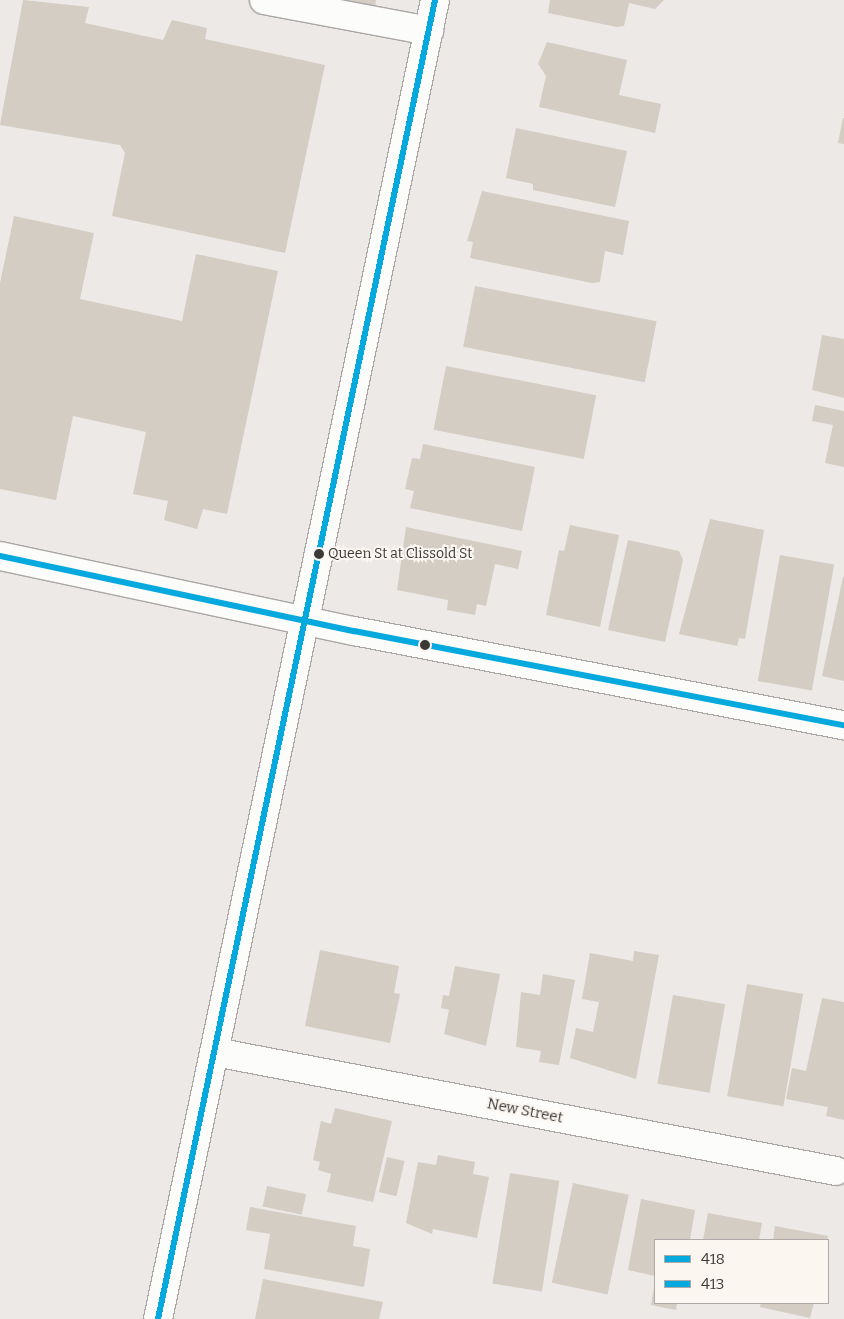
<!DOCTYPE html>
<style>
body{margin:0}
#map{position:relative;width:844px;height:1319px;overflow:hidden;background:#ece9e6;font-family:Bitter,serif}
div>[style]{position:absolute}
[style*='--x']{left:calc(var(--x)*1px);top:calc(var(--y)*1px);width:calc(var(--w)*1px);rotate:calc(var(--a)*1deg)}
.building>*{inset:0;background:#d4cdc4;transform-origin:0 0}
.roads{filter:drop-shadow(1px 0 #a9a6a5) drop-shadow(-1px 0 #a9a6a5) drop-shadow(0 1px #a9a6a5) drop-shadow(0 -1px #a9a6a5)}
.minor>*{height:28px;margin:-14px;padding:0 14px;transform-origin:14px;border-radius:14px;background:#fcfcfb}
.bus-1>*{height:6px;margin:-3px;padding:0 3px;transform-origin:3px;border-radius:3px;background:#06a9dd}
.bus-2>*{height:6px;margin:-3px;padding:0 3px;transform-origin:3px;border-radius:3px;background:#06a9dd}
.dots>*{width:14px;height:14px;translate:-50% -50%;box-sizing:border-box;border:2px solid #fcf6f1;border-radius:50%}
span{translate:-50% -50%;white-space:nowrap;text-align:center;line-height:1.15;-webkit-text-stroke:4px #fcf6f1;paint-order:stroke}
.bus-label{font-size:14px;color:#3b3937}
.left{translate:0 -50%;text-align:left}
.street-label{font-size:15px;color:#3b3937}
.legend{position:absolute;left:654px;top:1239px;width:175px;height:65px;box-sizing:border-box;background:#fcf6f1;border:1px solid #afaaa7;margin:0;padding:6px 9px;list-style:none;font-size:15px;color:#3b3937}
.legend li{display:flex;align-items:center;gap:10px;height:25px}
.legend b{width:25px;border:1px solid #afaaa7}
</style>
<div id="map">
<div class="building">
<i style="clip-path:polygon(23px 0,89px 7px,85px 23px,163px 40px,172px 20px,207px 28px,205px 39px,325px 65px,285px 253px,112px 216px,125px 153px,120px 145px,0 125px)"></i>
<i style="clip-path:polygon(344px 0,376px 0,375px 7px)"></i>
<i style="clip-path:polygon(550px 0,664px 0,655px 9px,629px 3px,624px 26px,617px 27px,548px 13px)"></i>
<i style="clip-path:polygon(547px 42px,627px 60px,619px 95px,661px 104px,655px 133px,539px 107px,546px 76px,538px 64px)"></i>
<i style="clip-path:polygon(843px 118px,844px 118px,844px 144px,838px 143px)"></i>
<i style="clip-path:polygon(516px 128px,627px 151px,615px 207px,533px 190px,533px 184px,506px 178px)"></i>
<i style="clip-path:polygon(482px 191px,629px 221px,623px 255px,605px 251px,600px 282px,592px 283px,470px 258px,473px 242px,467px 241px)"></i>
<i style="clip-path:polygon(14px 216px,94px 233px,80px 299px,182px 321px,196px 254px,278px 271px,227px 514px,203px 509px,197px 529px,164px 520px,168px 501px,133px 494px,146px 432px,73px 416px,56px 500px,0 489px,0 283px)"></i>
<i style="left:475px;top:286px;width:185px;height:62px;rotate:11deg"></i>
<i style="clip-path:polygon(822px 335px,844px 339px,844px 398px,812px 390px)"></i>
<i style="left:446px;top:366px;width:153px;height:65px;rotate:11deg"></i>
<i style="clip-path:polygon(815px 405px,844px 411px,844px 467px,825px 463px,833px 425px,812px 421px)"></i>
<i style="clip-path:polygon(423px 444px,535px 467px,522px 531px,410px 508px,414px 491px,405px 489px,412px 458px,420px 459px)"></i>
<i style="clip-path:polygon(710px 519px,764px 530px,745px 639px,739px 638px,737px 646px,679px 634px)"></i>
<i style="clip-path:polygon(570px 525px,619px 535px,600px 627px,546px 615px,559px 550px,564px 551px)"></i>
<i style="clip-path:polygon(406px 527px,522px 551px,518px 569px,495px 564px,486px 606px,477px 604px,475px 615px,447px 610px,448px 600px,397px 590px)"></i>
<i style="clip-path:polygon(628px 540px,679px 551px,683px 560px,665px 642px,608px 630px)"></i>
<i style="left:780px;top:555px;width:55px;height:128px;rotate:10deg"></i>
<i style="clip-path:polygon(843px 577px,844px 577px,844px 681px,822px 676px)"></i>
<i style="clip-path:polygon(320px 950px,399px 966px,394px 993px,400px 994px,390px 1043px,305px 1026px)"></i>
<i style="clip-path:polygon(634px 951px,659px 955px,636px 1079px,570px 1058px,576px 1028px,593px 1032px,599px 1002px,582px 999px,590px 953px,633px 961px)"></i>
<i style="clip-path:polygon(455px 966px,500px 974px,486px 1046px,444px 1034px,449px 1010px,441px 1008px,443px 995px,449px 996px)"></i>
<i style="clip-path:polygon(543px 974px,575px 980px,559px 1065px,539px 1062px,541px 1051px,516px 1047px,521px 992px,540px 995px)"></i>
<i style="left:747px;top:984px;width:57px;height:114px;rotate:10deg"></i>
<i style="left:673px;top:995px;width:53px;height:90px;rotate:10deg"></i>
<i style="clip-path:polygon(822px 998px,844px 1002px,844px 1120px,826px 1116px,828px 1107px,786px 1099px,792px 1068px,806px 1071px)"></i>
<i style="clip-path:polygon(335px 1108px,392px 1121px,373px 1202px,327px 1192px,331px 1174px,318px 1170px,320px 1162px,313px 1160px,321px 1121px,331px 1124px)"></i>
<i style="clip-path:polygon(438px 1155px,475px 1162px,473px 1174px,489px 1177px,477px 1238px,433px 1229px,432px 1234px,406px 1223px,418px 1162px,436px 1165px)"></i>
<i style="left:387px;top:1157px;width:18px;height:36px;rotate:13deg"></i>
<i style="left:510px;top:1173px;width:50px;height:112px;rotate:9deg"></i>
<i style="left:573px;top:1183px;width:57px;height:102px;rotate:12deg"></i>
<i style="left:267px;top:1186px;width:40px;height:21px;rotate:12deg"></i>
<i style="clip-path:polygon(641px 1199px,695px 1210px,690px 1240px,655px 1240px,655px 1276px,628px 1270px)"></i>
<i style="clip-path:polygon(250px 1207px,356px 1226px,353px 1246px,370px 1249px,364px 1287px,264px 1269px,270px 1234px,246px 1230px)"></i>
<i style="clip-path:polygon(708px 1213px,762px 1223px,759px 1240px,703px 1240px)"></i>
<i style="clip-path:polygon(775px 1226px,828px 1236px,827px 1240px,773px 1240px)"></i>
<i style="clip-path:polygon(263px 1279px,383px 1302px,379px 1319px,255px 1319px)"></i>
<i style="clip-path:polygon(654px 1287px,655px 1303px,677px 1303px,676px 1310px,651px 1305px)"></i>
<i style="clip-path:polygon(761px 1303px,814px 1303px,810px 1318px,760px 1307px)"></i>
</div>
<div class="roads">
<div class="minor">
<i style="--x:264;--y:0;--w:168;--a:10.6"></i>
<i style="--x:0;--y:556;--w:362;--a:12"></i>
<i style="--x:354;--y:631;--w:499;--a:10.9"></i>
<i style="--x:215;--y:1052;--w:632;--a:10.85"></i>
<i style="--x:158;--y:1319;--w:1348;--a:-78.14"></i>
</div>
</div>
<div class="bus-1">
<i style="--x:158;--y:1319;--w:1348;--a:-78.14"></i>
</div>
<div class="bus-2">
<i style="--x:0;--y:556;--w:362;--a:12"></i>
<i style="--x:354;--y:631;--w:499;--a:10.9"></i>
</div>
<div class="dots">
<i style="left:319px;top:554px;background:#3b3937"></i>
<i style="left:425px;top:645px;background:#3b3937"></i>
</div>
<div class="bus-label">
<span class="left" style="left:328px;top:554px">Queen St at Clissold St</span>
</div>
<div class="street-label">
<span style="left:525px;top:1111px;rotate:11deg">New Street</span>
</div>
<ul class="legend">
<li><b style="height:6px;background:#06a9dd"></b>418</li>
<li><b style="height:6px;background:#06a9dd"></b>413</li>
</ul>
</div>
